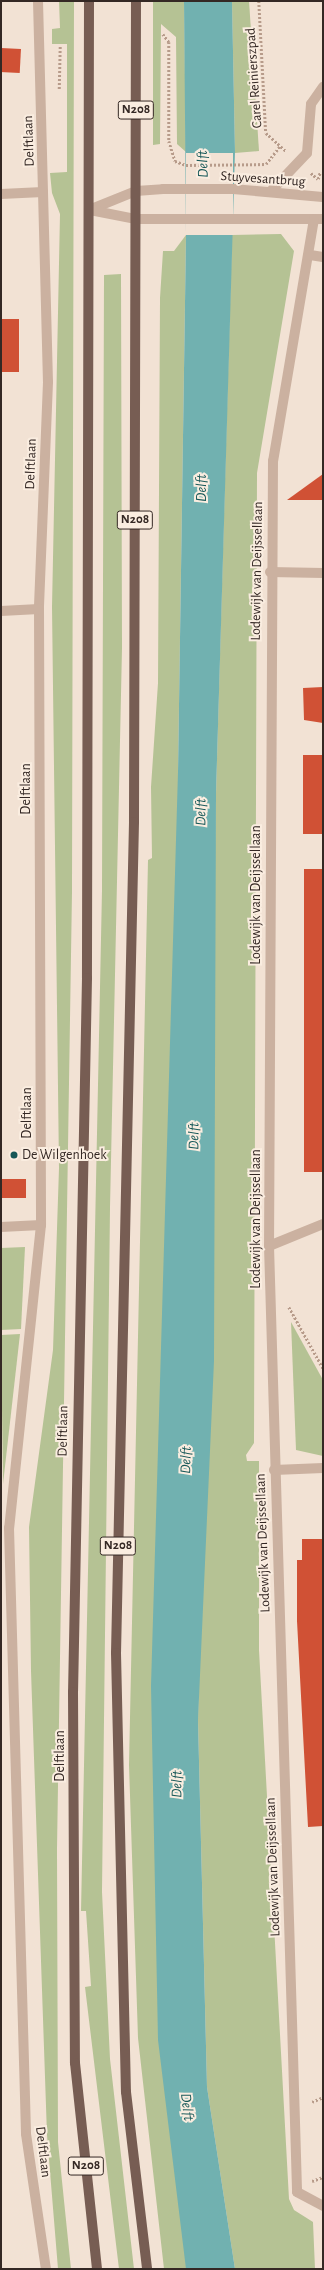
<!DOCTYPE html>
<style>
body{margin:0}
#map{position:relative;width:324px;height:2270px;overflow:hidden;background:#f2e2d4;font-family:"Alegreya Sans",sans-serif}
div>[style]{position:absolute}
[style*='--x']{left:calc(var(--x)*1px);top:calc(var(--y)*1px);width:calc(var(--w)*1px);rotate:calc(var(--a)*1deg)}
.green>*{inset:0;background:#b5c294}
.water>*{inset:0;background:#71b1b0}
.pier>*{inset:0;background:#f2e2d4;transform-origin:0 0}
.building>*{inset:0;background:#d05135;transform-origin:0 0}
.path>*{height:2.5px;margin-top:-1.25px;transform-origin:0;background:repeating-linear-gradient(90deg,#b79b8a 0 2px,transparent 0 4px)}
.minor>*{height:10px;margin:-5px;padding:0 5px;transform-origin:5px;border-radius:5px;background:#cbb1a0}
.major>*{height:10px;margin:-5px;padding:0 5px;transform-origin:5px;border-radius:5px;background:#775d53}
.dots>*{width:11px;height:11px;translate:-50% -50%;box-sizing:border-box;border:2px solid #faede0;border-radius:50%}
span{translate:-50% -50%;white-space:nowrap;text-align:center;line-height:1.15;-webkit-text-stroke:4px #faede0;paint-order:stroke}
.shield-label span{padding:1px 3px;background:#faede0;border:1px solid;border-radius:3px;-webkit-text-stroke-width:0}
.shield-label{font-size:13px;color:#342824;font-weight:700}
.street-label{font-size:14px;color:#342824}
.poi-label{font-size:14px;color:#342824}
.left{translate:0 -50%;text-align:left}
.water-label{font-size:15px;color:#175858;font-style:italic}
.frame{position:absolute;inset:0;border:2px solid #342824;pointer-events:none}
</style>
<div id="map">
<div class="green">
<i style="clip-path:polygon(59px 1px,74px 1px,72px 892px,57px 1849px,58px 2142px,71px 2269px,58px 2269px,47px 2135px,31px 1671px,29px 1527px,53px 1350px,59px 1168px,52px 607px,60px 214px,52px 193px,50px 173px,67px 172px,67px 44px,52px 44px,52px 29px,60px 28px)"></i>
<i style="clip-path:polygon(153px 1px,184px 1px,186px 152px,177px 144px,176px 37px,161px 24px,160px 144px,153px 145px)"></i>
<i style="clip-path:polygon(232px 1px,249px 1px,259px 151px,235px 153px)"></i>
<i style="clip-path:polygon(281px 234px,294px 251px,257px 473px,254px 1443px,246px 1455px,247px 1461px,259px 1461px,259px 1650px,289px 2199px,294px 2210px,313px 2222px,315px 2269px,235px 2269px,207px 2087px,198px 1720px,216px 794px,232px 235px)"></i>
<i style="clip-path:polygon(186px 235px,178px 772px,186px 2269px,164px 2269px,138px 2038px,129px 1765px,148px 860px,152px 858px,151px 787px,158px 683px,160px 298px,163px 251px,174px 251px)"></i>
<i style="clip-path:polygon(121px 274px,122px 648px,110px 1208px,102px 1892px,110px 2059px,134px 2269px,119px 2269px,85px 1987px,91px 1986px,86px 1911px,81px 1911px,102px 890px,104px 275px)"></i>
<i style="clip-path:polygon(25px 1247px,21px 1329px,1px 1330px,1px 1248px)"></i>
<i style="clip-path:polygon(291px 1322px,323px 1380px,323px 1456px,296px 1450px)"></i>
<i style="clip-path:polygon(20px 1334px,3px 1484px,1px 1335px)"></i>
</div>
<div class="water">
<i style="clip-path:polygon(184px 1px,232px 1px,235px 152px,216px 794px,214px 1361px,198px 1720px,207px 2087px,235px 2269px,186px 2269px,158px 2040px,151px 1686px,178px 772px,186px 235px)"></i>
</div>
<div class="pier">
<i style="left:186px;top:153px;width:47px;height:82px"></i>
</div>
<div class="building">
<i style="left:1px;top:48px;width:20px;height:24px;rotate:3deg"></i>
<i style="left:1px;top:319px;width:18px;height:53px"></i>
<i style="clip-path:polygon(323px 474px,323px 500px,287px 500px)"></i>
<i style="clip-path:polygon(323px 687px,323px 723px,304px 720px,303px 688px)"></i>
<i style="left:323px;top:755px;width:79px;height:20px;rotate:90deg"></i>
<i style="left:323px;top:869px;width:303px;height:19px;rotate:90deg"></i>
<i style="left:1px;top:1179px;width:25px;height:19px"></i>
<i style="clip-path:polygon(302px 1539px,323px 1539px,323px 1826px,308px 1827px,297px 1621px,297px 1560px,302px 1560px)"></i>
</div>
<div class="path">
<i style="--x:259;--y:1;--w:132;--a:87"></i>
<i style="--x:266;--y:133;--w:27;--a:42"></i>
<i style="--x:163;--y:34;--w:10;--a:53"></i>
<i style="--x:169;--y:42;--w:99;--a:90"></i>
<i style="--x:169;--y:141;--w:21;--a:73"></i>
<i style="--x:175;--y:161;--w:12;--a:20"></i>
<i style="--x:186;--y:165;--w:80;--a:-0.7"></i>
<i style="--x:266;--y:164;--w:23;--a:-52"></i>
<i style="--x:59;--y:89;--w:44;--a:-88.7"></i>
<i style="--x:311;--y:173;--w:9;--a:41"></i>
<i style="--x:318;--y:179;--w:7;--a:-74"></i>
<i style="--x:289;--y:1307;--w:70;--a:60.9"></i>
<i style="--x:312;--y:2102;--w:12;--a:-24"></i>
<i style="--x:312;--y:2181;--w:12;--a:-20"></i>
</div>
<div class="minor">
<i style="--x:38;--y:1;--w:381;--a:88.5"></i>
<i style="--x:48;--y:382;--w:227;--a:92.3"></i>
<i style="--x:39;--y:609;--w:616;--a:89.81"></i>
<i style="--x:41;--y:1225;--w:305;--a:96"></i>
<i style="--x:9;--y:1528;--w:606;--a:88.39"></i>
<i style="--x:26;--y:2134;--w:136;--a:81.6"></i>
<i style="--x:271;--y:191;--w:52;--a:-46.5"></i>
<i style="--x:307;--y:153;--w:49;--a:-85.3"></i>
<i style="--x:311;--y:104;--w:21;--a:-55"></i>
<i style="--x:1;--y:194;--w:42;--a:-2.7"></i>
<i style="--x:89;--y:210;--w:51;--a:-22"></i>
<i style="--x:136;--y:191;--w:27;--a:-4"></i>
<i style="--x:163;--y:189;--w:70;--a:0"></i>
<i style="--x:233;--y:189;--w:90;--a:5.1"></i>
<i style="--x:90;--y:210;--w:47;--a:11.1"></i>
<i style="--x:136;--y:219;--w:187;--a:0"></i>
<i style="--x:314;--y:219;--w:245;--a:99.6"></i>
<i style="--x:273;--y:461;--w:785;--a:90.29"></i>
<i style="--x:269;--y:1246;--w:946;--a:88.3"></i>
<i style="--x:297;--y:2192;--w:30;--a:28"></i>
<i style="--x:310;--y:255;--w:13;--a:9"></i>
<i style="--x:270;--y:572;--w:53;--a:1.1"></i>
<i style="--x:1;--y:611;--w:38;--a:-3"></i>
<i style="--x:1;--y:1227;--w:40;--a:-2.9"></i>
<i style="--x:269;--y:1246;--w:58;--a:-22.2"></i>
<i style="--x:274;--y:1470;--w:49;--a:-2.3"></i>
</div>
<div class="major">
<i style="--x:89;--y:1;--w:977;--a:90.12"></i>
<i style="--x:87;--y:978;--w:714;--a:91.12"></i>
<i style="--x:73;--y:1692;--w:371;--a:89.7"></i>
<i style="--x:75;--y:2063;--w:207;--a:83.9"></i>
<i style="--x:136;--y:1;--w:821;--a:90.14"></i>
<i style="--x:134;--y:822;--w:831;--a:91.24"></i>
<i style="--x:116;--y:1653;--w:439;--a:88.7"></i>
<i style="--x:126;--y:2092;--w:178;--a:83.2"></i>
</div>
<div class="dots">
<i style="left:14px;top:1155px;background:#175858"></i>
</div>
<div class="shield-label">
<span style="left:136px;top:110px">N208</span>
<span style="left:135px;top:520px">N208</span>
<span style="left:118px;top:1546px">N208</span>
<span style="left:86px;top:2166px">N208</span>
</div>
<div class="street-label">
<span style="left:254px;top:78px;rotate:-94deg">Carel Reinierszpad</span>
<span style="left:29px;top:141px;rotate:-92deg">Delftlaan</span>
<span style="left:263px;top:179px;rotate:4deg">Stuyvesantbrug</span>
<span style="left:31px;top:464px;rotate:-88deg">Delftlaan</span>
<span style="left:257px;top:571px;rotate:-89deg">Lodewijk van Deijssellaan</span>
<span style="left:26px;top:789px;rotate:-90deg">Delftlaan</span>
<span style="left:256px;top:895px;rotate:-90deg">Lodewijk van Deijssellaan</span>
<span style="left:27px;top:1113px;rotate:-90deg">Delftlaan</span>
<span style="left:256px;top:1219px;rotate:-90deg">Lodewijk van Deijssellaan</span>
<span style="left:63px;top:1431px;rotate:-89deg">Delftlaan</span>
<span style="left:263px;top:1543px;rotate:-92deg">Lodewijk van Deijssellaan</span>
<span style="left:60px;top:1756px;rotate:-90deg">Delftlaan</span>
<span style="left:273px;top:1867px;rotate:-92deg">Lodewijk van Deijssellaan</span>
<span style="left:43px;top:2152px;rotate:83deg">Delftlaan</span>
</div>
<div class="poi-label">
<span class="left" style="left:22px;top:1155px">De Wilgenhoek</span>
</div>
<div class="water-label">
<span style="left:203px;top:164px;rotate:-92deg">Delft</span>
<span style="left:202px;top:488px;rotate:-90deg">Delft</span>
<span style="left:201px;top:812px;rotate:-89deg">Delft</span>
<span style="left:194px;top:1136px;rotate:-89deg">Delft</span>
<span style="left:186px;top:1460px;rotate:-88deg">Delft</span>
<span style="left:177px;top:1784px;rotate:-89deg">Delft</span>
<span style="left:187px;top:2107px;rotate:83deg">Delft</span>
</div>
<div class="frame"></div>
</div>
